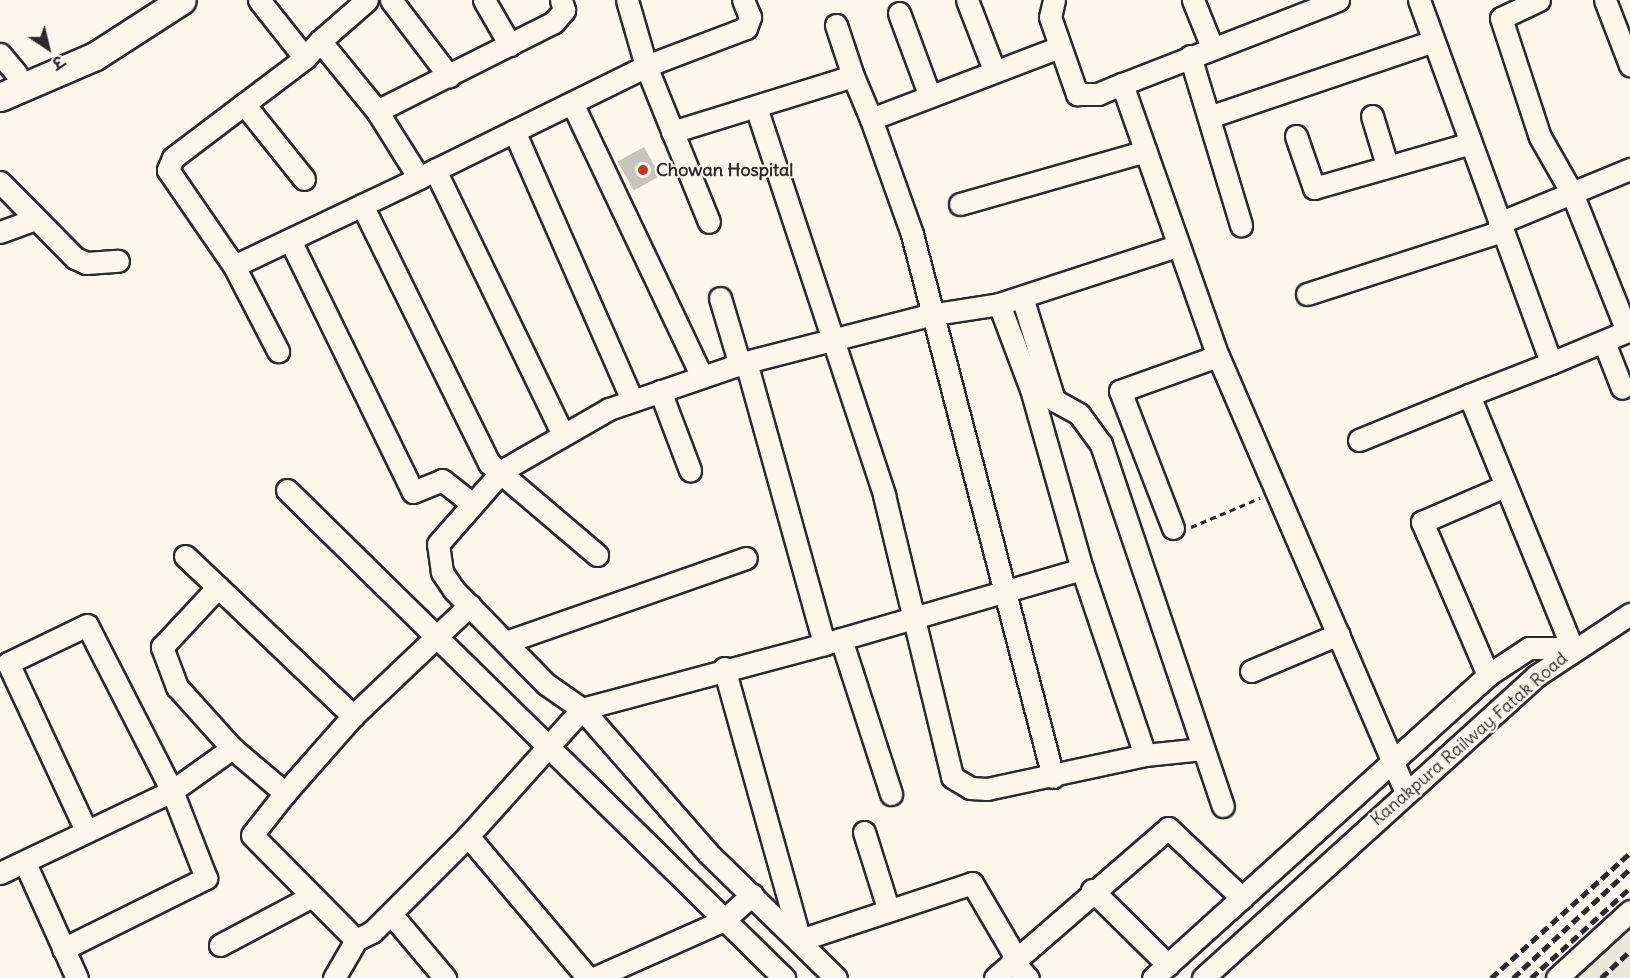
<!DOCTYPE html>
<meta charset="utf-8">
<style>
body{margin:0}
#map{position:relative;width:1630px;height:978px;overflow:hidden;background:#fbf7ec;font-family:Delius,"Playpen Sans Deva",sans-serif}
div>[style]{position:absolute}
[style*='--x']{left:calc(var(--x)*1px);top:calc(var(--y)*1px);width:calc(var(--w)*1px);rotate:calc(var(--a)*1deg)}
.built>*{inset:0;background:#ebe8de}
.building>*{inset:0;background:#c7c4bc;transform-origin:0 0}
.path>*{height:3px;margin-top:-1.5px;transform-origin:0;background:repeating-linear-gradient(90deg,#2b2b2b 0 6px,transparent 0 10.5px)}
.roads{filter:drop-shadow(2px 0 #2b2b2b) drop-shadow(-2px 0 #2b2b2b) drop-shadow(0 2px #2b2b2b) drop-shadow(0 -2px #2b2b2b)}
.minor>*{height:21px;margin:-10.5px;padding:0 10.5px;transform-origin:10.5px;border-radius:10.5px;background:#fbf7ec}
.major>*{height:27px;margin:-13.5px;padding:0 13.5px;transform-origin:13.5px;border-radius:13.5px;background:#fbf7ec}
.rail>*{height:4.5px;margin-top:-2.25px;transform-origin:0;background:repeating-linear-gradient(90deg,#2b2b2b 0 9px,transparent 0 13.5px)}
.dots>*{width:16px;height:16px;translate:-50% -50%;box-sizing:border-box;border:3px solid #fbf7ec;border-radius:50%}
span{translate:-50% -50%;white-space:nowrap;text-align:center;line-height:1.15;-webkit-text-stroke:4.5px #fbf7ec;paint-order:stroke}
.poi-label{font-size:18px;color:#2b2b2b;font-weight:700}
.left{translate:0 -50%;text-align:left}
.street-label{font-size:18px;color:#2b2b2b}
.north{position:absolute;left:18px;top:18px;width:60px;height:60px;-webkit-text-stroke:4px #fbf7ec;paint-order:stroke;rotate:145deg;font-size:16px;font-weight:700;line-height:24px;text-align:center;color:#2b2b2b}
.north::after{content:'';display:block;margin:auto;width:21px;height:27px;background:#2b2b2b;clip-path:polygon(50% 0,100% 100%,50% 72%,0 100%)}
</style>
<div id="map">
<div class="built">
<i style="clip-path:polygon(1630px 895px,1630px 978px,1538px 978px,1578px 942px)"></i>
</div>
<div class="building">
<i style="left:644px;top:147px;width:33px;height:30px;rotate:61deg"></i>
</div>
<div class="path">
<i style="--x:1191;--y:527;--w:75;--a:-22.8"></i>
</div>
<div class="roads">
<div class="minor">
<i style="--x:259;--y:0;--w:74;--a:51.6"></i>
<i style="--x:305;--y:58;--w:166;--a:142.9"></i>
<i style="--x:173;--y:158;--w:13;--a:113"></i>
<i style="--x:168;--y:170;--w:116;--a:55.5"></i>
<i style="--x:234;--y:266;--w:96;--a:62.6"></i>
<i style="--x:391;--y:0;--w:96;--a:52.7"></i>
<i style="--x:484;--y:0;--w:52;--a:60"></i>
<i style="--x:627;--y:0;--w:69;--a:73.9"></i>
<i style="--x:646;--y:66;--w:107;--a:-20.8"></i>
<i style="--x:746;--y:28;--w:12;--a:-70"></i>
<i style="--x:750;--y:17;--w:18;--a:-112"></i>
<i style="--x:967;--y:0;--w:75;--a:68.9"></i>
<i style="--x:1054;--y:0;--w:17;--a:103"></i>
<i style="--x:1050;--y:17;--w:82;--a:70.7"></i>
<i style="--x:1077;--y:94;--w:21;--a:0"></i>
<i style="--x:1098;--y:94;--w:26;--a:-23"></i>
<i style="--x:1193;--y:0;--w:51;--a:68"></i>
<i style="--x:1338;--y:0;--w:232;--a:158.7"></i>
<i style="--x:1122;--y:84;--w:288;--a:70.6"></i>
<i style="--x:1218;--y:356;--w:475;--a:66.7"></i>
<i style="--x:1419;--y:0;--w:386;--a:70"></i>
<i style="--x:1551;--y:363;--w:88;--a:158.7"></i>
<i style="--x:1469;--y:395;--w:273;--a:67.8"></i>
<i style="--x:1539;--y:0;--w:42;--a:154.7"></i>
<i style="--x:1501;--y:18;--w:125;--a:71.9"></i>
<i style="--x:1540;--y:137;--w:64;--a:60.3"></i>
<i style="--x:1572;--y:193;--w:149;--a:68.3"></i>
<i style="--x:1605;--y:0;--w:70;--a:69"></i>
<i style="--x:899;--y:13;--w:86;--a:69.7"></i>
<i style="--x:836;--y:25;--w:54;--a:71.6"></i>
<i style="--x:320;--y:41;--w:62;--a:-41.1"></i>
<i style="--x:0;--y:54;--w:25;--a:50"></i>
<i style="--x:1190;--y:56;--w:177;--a:73.2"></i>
<i style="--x:305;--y:58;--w:23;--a:-49"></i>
<i style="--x:320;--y:41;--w:90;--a:50.8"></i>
<i style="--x:377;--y:111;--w:79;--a:57.9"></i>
<i style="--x:419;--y:178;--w:18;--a:-27"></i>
<i style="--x:435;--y:170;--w:294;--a:64.2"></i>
<i style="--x:572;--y:103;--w:303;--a:64.6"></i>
<i style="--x:244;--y:104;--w:96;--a:51.3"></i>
<i style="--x:756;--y:107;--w:409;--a:71.7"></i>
<i style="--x:884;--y:495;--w:290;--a:76.4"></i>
<i style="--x:952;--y:777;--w:21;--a:31"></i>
<i style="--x:970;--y:788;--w:17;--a:3"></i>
<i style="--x:987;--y:789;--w:162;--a:-12.1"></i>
<i style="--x:1145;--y:755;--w:58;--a:-5.9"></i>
<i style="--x:377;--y:111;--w:198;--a:-26.7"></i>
<i style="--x:554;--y:22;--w:16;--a:-50"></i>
<i style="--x:564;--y:10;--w:10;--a:-107"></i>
<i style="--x:1212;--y:116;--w:233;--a:-18.7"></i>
<i style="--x:1372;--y:116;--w:51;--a:73"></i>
<i style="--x:514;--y:131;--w:294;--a:66.3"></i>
<i style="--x:672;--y:132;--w:189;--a:-17.2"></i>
<i style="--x:853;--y:76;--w:47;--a:67.3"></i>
<i style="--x:1296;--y:136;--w:55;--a:70.9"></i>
<i style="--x:1314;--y:188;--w:163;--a:-16"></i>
<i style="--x:435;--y:170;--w:235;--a:-26.2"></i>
<i style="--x:646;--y:66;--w:168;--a:68"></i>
<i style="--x:0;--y:182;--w:107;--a:45.4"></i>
<i style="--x:75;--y:258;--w:12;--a:24"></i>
<i style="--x:86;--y:263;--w:32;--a:-4"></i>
<i style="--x:960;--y:204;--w:193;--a:-15.9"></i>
<i style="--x:362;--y:205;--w:288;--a:63.8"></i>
<i style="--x:489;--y:463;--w:142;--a:40.4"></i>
<i style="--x:1499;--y:223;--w:142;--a:-22.4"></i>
<i style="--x:0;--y:232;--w:38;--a:-20"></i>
<i style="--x:290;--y:240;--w:280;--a:64"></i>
<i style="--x:413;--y:492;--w:31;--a:-22"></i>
<i style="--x:442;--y:480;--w:36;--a:38"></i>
<i style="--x:234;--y:266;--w:205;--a:-25.4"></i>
<i style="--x:1307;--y:294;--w:205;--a:-17.9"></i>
<i style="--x:1022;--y:297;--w:108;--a:72.7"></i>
<i style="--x:1054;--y:400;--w:29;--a:29"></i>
<i style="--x:1079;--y:414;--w:37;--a:54"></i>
<i style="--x:1101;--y:444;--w:382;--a:71.4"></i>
<i style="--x:720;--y:298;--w:70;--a:73.4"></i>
<i style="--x:999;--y:304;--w:91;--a:69.4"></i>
<i style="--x:1031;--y:389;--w:187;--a:74.2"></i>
<i style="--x:1082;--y:569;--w:196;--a:71.3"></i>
<i style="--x:1604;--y:342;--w:49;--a:68.6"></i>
<i style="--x:746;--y:362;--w:293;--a:74.5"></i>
<i style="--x:824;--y:644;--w:269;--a:-16.2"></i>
<i style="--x:1551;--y:363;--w:86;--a:-22.7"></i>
<i style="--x:660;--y:391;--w:85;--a:69.2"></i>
<i style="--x:1359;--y:440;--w:119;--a:-22.2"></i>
<i style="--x:287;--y:490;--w:697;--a:44.48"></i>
<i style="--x:1173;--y:528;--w:147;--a:-111.1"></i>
<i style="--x:1120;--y:391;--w:104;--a:-19.7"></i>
<i style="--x:185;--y:556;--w:45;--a:43.2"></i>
<i style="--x:841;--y:639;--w:163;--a:72.1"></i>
<i style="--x:506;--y:642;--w:254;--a:-19.3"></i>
<i style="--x:724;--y:668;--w:282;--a:74.4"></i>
<i style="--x:800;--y:940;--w:181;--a:-18.3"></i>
<i style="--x:972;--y:883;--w:87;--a:59.6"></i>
<i style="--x:1251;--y:671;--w:95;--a:-22.8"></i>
<i style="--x:1488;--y:675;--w:167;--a:-113.3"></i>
<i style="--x:1422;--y:522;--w:88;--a:-23.4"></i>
<i style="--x:232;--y:748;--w:82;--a:-132"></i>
<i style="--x:177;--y:687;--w:43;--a:-110.6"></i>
<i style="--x:162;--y:647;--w:82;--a:-47"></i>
<i style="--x:218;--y:587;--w:187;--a:43.7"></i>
<i style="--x:1053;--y:777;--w:561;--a:-104.56"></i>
<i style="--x:912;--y:234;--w:122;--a:-109.6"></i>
<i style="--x:871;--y:119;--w:202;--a:-20.9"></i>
<i style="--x:285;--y:793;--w:53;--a:128.2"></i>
<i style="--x:252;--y:835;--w:148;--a:45.3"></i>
<i style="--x:356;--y:940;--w:18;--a:-27"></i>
<i style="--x:372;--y:932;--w:136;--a:-45"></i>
<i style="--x:864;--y:832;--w:80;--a:72.5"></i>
<i style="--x:25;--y:863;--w:126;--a:65.7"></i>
<i style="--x:0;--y:873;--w:191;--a:-25.5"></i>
<i style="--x:172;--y:791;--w:74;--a:-35.6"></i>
<i style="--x:232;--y:748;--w:70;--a:40.3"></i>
<i style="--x:285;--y:793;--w:103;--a:-48.6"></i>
<i style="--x:353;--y:716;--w:161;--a:-43.5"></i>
<i style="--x:1092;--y:890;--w:107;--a:44.6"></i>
<i style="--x:391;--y:914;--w:84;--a:49.8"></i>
<i style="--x:220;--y:945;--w:104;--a:-28"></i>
<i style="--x:63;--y:949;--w:160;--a:-26.4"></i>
<i style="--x:206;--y:878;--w:93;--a:-111.3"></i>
<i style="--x:172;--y:791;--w:186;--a:-117.1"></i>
<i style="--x:87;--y:625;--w:88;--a:154.3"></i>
<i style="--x:8;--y:663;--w:184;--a:65"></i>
<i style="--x:1012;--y:961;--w:23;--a:47"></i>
<i style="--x:334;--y:978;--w:44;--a:-59.9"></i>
<i style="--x:588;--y:978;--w:186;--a:-130.2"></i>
<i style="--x:468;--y:836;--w:171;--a:-48.1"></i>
<i style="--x:582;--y:709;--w:251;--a:-15"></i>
<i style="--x:594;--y:978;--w:142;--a:-24"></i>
<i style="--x:724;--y:920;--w:38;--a:-42"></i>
<i style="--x:836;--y:978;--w:179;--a:-135.7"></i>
<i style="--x:708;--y:853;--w:191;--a:-131.2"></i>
<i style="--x:582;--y:709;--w:44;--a:-145.2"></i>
<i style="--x:546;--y:684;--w:132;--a:-134.4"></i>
<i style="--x:454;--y:590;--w:22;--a:-124"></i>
<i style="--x:442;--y:572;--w:28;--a:-98"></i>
<i style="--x:438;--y:544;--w:98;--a:-48.7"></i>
<i style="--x:503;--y:470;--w:122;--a:-29.9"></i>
<i style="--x:609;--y:409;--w:145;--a:-18.9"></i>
<i style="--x:746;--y:362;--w:189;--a:-14.4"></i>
<i style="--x:929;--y:315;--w:71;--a:-8.9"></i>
<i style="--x:999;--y:304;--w:186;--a:-18.1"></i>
<i style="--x:995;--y:978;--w:229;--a:-40.9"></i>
<i style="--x:1168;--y:828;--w:102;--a:43.4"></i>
<i style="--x:1153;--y:978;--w:452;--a:-42.1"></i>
<i style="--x:1488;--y:675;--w:49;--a:-33.4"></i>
<i style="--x:1529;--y:648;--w:43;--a:0"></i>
<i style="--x:1203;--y:978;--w:450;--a:-42.2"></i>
<i style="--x:1536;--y:676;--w:113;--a:-33.4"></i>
<i style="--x:1557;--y:978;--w:99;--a:-42.5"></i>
</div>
<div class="major">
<i style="--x:0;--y:97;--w:103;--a:-23.3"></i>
<i style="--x:95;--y:56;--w:103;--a:-32.8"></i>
</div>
</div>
<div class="rail">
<i style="--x:1491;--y:978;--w:187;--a:-42"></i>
<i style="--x:1513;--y:978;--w:160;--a:-43"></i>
<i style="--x:1531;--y:978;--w:134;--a:-42.3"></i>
<i style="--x:1601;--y:978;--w:40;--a:-43"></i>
</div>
<div class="dots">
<i style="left:643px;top:170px;background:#c8321e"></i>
</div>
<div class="poi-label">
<span class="left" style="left:656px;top:170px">Chowan Hospital</span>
</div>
<div class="street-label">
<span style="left:1469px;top:739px;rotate:-41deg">Kanakpura Railway Fatak Road</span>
</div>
<div class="north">उ</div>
</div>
